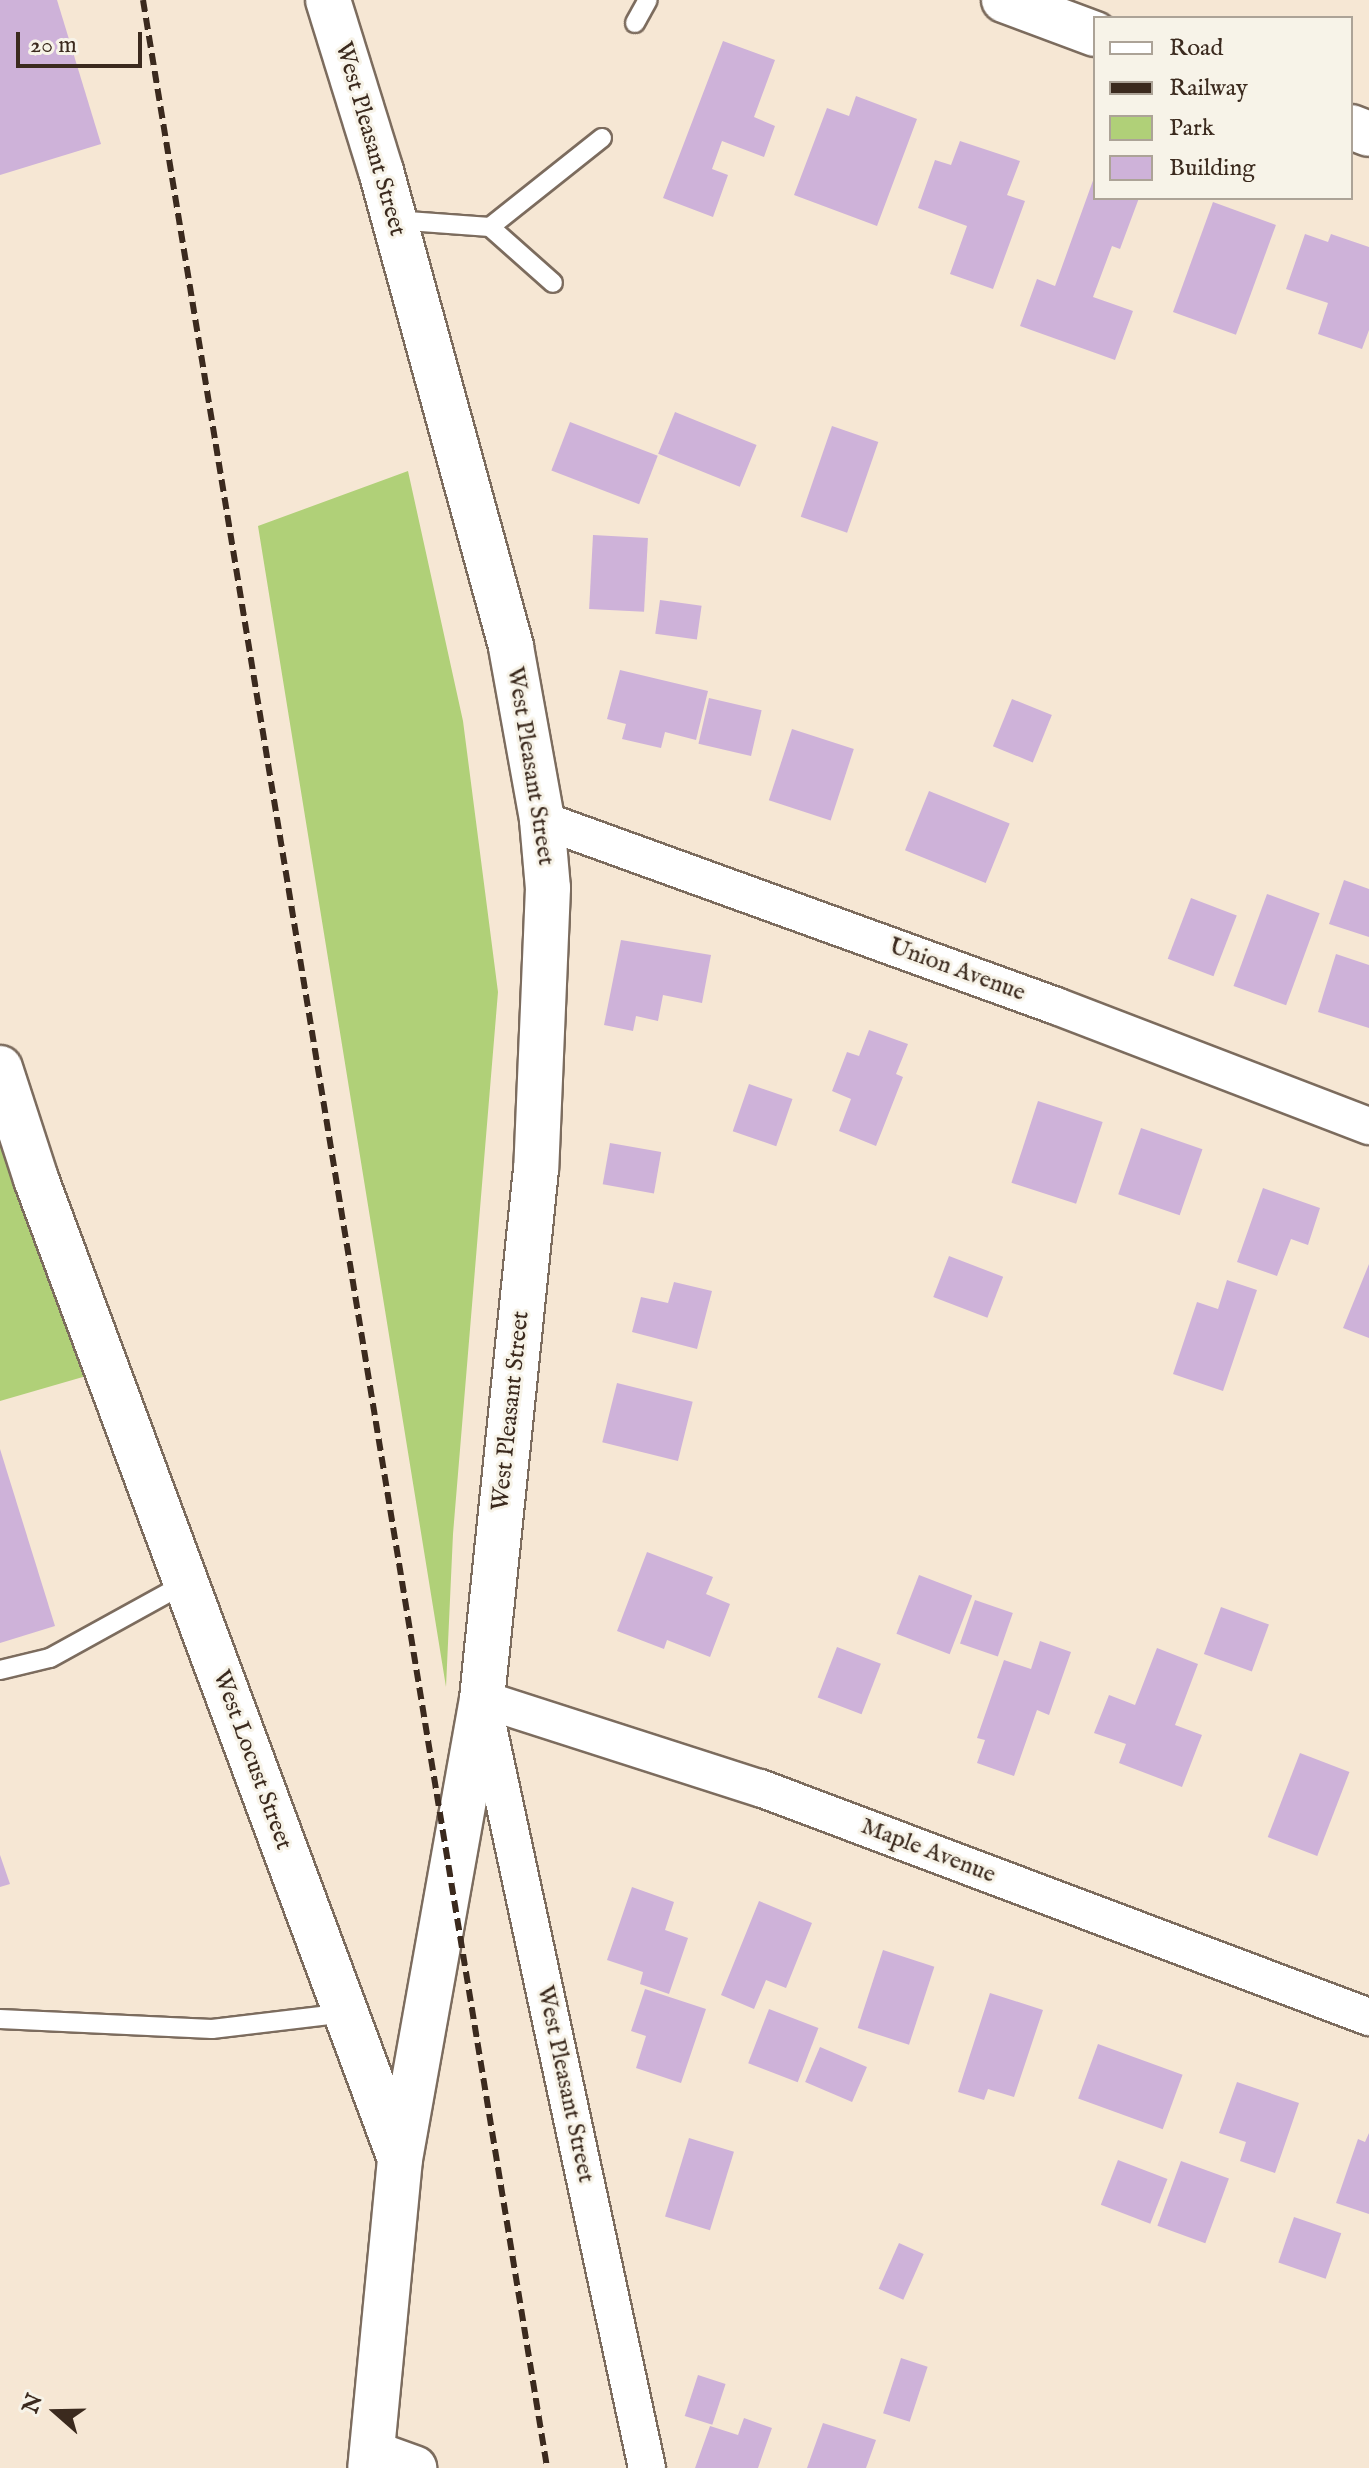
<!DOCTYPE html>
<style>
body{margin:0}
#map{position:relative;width:1369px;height:2468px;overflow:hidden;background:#f6e7d4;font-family:"IM FELL English",serif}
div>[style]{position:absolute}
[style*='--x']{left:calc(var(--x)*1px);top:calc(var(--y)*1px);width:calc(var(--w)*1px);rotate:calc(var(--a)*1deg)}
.green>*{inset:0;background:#b0d078}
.building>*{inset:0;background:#ceb2d9;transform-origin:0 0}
.roads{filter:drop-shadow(2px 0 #7c6c5e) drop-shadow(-2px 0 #7c6c5e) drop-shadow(0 2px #7c6c5e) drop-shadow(0 -2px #7c6c5e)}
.lane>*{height:18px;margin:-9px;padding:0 9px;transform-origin:9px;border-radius:9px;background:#fff}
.street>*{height:36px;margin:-18px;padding:0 18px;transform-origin:18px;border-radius:18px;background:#fff}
.secondary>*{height:44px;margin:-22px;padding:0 22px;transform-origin:22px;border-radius:22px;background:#fff}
.rail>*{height:6px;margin-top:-3px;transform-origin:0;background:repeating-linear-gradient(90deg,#3b2a1e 0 12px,transparent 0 18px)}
span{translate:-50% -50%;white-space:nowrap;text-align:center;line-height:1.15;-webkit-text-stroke:6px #f7f3e8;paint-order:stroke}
.street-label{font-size:24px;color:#3b2a1e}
.legend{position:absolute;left:1093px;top:16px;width:260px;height:184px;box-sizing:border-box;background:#f7f3e8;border:2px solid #aca397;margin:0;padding:10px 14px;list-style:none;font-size:24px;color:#3b2a1e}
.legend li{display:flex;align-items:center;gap:16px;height:40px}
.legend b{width:40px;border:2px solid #aca397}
.north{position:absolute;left:16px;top:2372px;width:80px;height:80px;-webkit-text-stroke:6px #f7f3e8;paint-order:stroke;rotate:290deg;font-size:22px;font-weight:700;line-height:32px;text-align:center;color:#3b2a1e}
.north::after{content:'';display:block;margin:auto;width:28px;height:36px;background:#3b2a1e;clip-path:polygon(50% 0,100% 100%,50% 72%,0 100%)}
.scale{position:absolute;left:16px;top:32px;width:126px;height:36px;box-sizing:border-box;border:4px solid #3b2a1e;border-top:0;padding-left:10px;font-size:24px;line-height:28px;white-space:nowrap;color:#3b2a1e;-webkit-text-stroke:6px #f7f3e8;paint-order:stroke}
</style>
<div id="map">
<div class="green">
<i style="clip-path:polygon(408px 471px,463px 721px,498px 992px,453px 1534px,446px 1687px,258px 526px)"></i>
<i style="clip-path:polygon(0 1046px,107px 1370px,0 1401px)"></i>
</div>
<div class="building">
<i style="clip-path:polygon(0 0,57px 0,101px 144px,0 175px)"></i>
<i style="clip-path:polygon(723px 41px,775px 60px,754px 117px,775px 126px,764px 157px,722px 141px,712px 169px,728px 175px,713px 217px,663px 198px)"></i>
<i style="clip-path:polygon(856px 96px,917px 119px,877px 226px,794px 195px,827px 108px,849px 116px)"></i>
<i style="clip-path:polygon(960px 141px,1020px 161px,1007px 195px,1025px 201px,993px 289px,950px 274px,967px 226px,918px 208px,935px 160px,951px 165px)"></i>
<i style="clip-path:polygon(1095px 175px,1095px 198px,1139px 198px,1120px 249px,1112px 246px,1093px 297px,1133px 311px,1115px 360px,1020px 326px,1037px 279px,1055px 286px)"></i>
<i style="left:1213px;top:202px;width:67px;height:117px;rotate:20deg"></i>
<i style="clip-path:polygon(1305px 234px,1328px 242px,1331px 234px,1369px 247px,1369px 330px,1362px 349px,1318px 334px,1328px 303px,1286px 289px)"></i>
<i style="left:675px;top:412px;width:88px;height:45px;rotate:22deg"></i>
<i style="left:570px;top:422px;width:94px;height:52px;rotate:21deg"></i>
<i style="left:832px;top:426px;width:49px;height:96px;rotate:19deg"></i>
<i style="left:593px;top:535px;width:55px;height:74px;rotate:3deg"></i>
<i style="left:660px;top:600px;width:42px;height:34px;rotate:8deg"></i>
<i style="clip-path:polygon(620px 670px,708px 691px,696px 740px,665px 732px,661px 748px,622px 739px,626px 724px,607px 719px)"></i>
<i style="left:709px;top:698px;width:54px;height:47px;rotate:13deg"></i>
<i style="left:1012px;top:699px;width:43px;height:51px;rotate:22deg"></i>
<i style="left:792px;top:729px;width:65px;height:75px;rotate:18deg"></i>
<i style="left:929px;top:791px;width:87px;height:64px;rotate:22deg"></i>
<i style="clip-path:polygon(1344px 880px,1369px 889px,1369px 937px,1329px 924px)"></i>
<i style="left:1267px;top:894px;width:56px;height:98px;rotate:20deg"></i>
<i style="left:1191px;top:898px;width:49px;height:65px;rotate:21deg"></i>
<i style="clip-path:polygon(621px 940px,711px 955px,702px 1003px,663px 995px,658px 1021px,636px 1016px,633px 1031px,604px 1025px)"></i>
<i style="clip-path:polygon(1336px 954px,1369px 965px,1369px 1028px,1318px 1012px)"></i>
<i style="clip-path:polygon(869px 1030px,908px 1044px,896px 1074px,903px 1077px,876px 1146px,839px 1131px,851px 1099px,832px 1091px,847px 1052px,859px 1056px)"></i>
<i style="left:749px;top:1084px;width:46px;height:50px;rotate:19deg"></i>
<i style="left:1038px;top:1101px;width:68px;height:86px;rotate:18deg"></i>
<i style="left:1141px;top:1128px;width:65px;height:70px;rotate:19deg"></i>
<i style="left:610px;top:1143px;width:52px;height:42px;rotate:10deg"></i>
<i style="clip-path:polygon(1263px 1188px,1320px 1208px,1308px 1245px,1291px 1239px,1277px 1276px,1237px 1262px)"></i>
<i style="left:949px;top:1256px;width:58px;height:44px;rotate:21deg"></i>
<i style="clip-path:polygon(1369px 1264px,1369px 1338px,1343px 1328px)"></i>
<i style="clip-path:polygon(1227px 1280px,1257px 1290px,1223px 1391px,1173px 1374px,1197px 1302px,1218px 1309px)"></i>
<i style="clip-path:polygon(674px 1282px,712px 1291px,697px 1349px,632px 1332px,641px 1297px,668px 1303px)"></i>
<i style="left:617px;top:1383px;width:78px;height:61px;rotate:14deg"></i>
<i style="clip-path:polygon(0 1449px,55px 1626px,0 1643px)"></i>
<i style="clip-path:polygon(647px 1552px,713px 1577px,706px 1594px,730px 1604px,710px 1657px,667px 1640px,664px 1649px,617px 1631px)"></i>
<i style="left:919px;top:1575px;width:57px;height:63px;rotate:21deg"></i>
<i style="left:975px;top:1600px;width:40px;height:46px;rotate:19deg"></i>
<i style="left:1221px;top:1607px;width:51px;height:50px;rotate:20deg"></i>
<i style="clip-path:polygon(1040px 1641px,1071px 1652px,1049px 1715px,1037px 1710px,1014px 1776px,977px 1763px,985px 1740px,977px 1738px,1004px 1660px,1031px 1669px)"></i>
<i style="left:837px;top:1647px;width:47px;height:54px;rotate:21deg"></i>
<i style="clip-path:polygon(1157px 1648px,1198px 1664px,1175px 1725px,1202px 1735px,1182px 1787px,1119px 1763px,1126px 1744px,1094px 1733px,1109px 1695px,1135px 1705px)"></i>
<i style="left:1300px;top:1753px;width:53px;height:90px;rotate:21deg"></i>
<i style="clip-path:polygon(0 1855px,10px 1884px,0 1887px)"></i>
<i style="clip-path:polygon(632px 1887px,674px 1902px,665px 1930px,688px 1938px,669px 1994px,640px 1984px,643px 1972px,607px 1960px)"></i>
<i style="clip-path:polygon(759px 1901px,812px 1923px,786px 1988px,766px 1980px,754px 2009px,721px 1995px)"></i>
<i style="left:883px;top:1950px;width:54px;height:82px;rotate:18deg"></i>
<i style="clip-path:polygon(645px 1989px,706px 2009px,681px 2083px,636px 2068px,646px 2036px,631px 2031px)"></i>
<i style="clip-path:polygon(990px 1993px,1043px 2010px,1014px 2097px,988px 2089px,984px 2100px,958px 2092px)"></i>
<i style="left:769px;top:2009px;width:53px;height:58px;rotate:21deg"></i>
<i style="left:1098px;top:2044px;width:90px;height:58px;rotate:20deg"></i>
<i style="left:820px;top:2047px;width:51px;height:38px;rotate:23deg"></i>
<i style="clip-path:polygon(1237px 2082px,1299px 2103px,1275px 2173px,1240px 2161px,1246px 2142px,1219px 2133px)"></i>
<i style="clip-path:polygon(1369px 2133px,1369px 2214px,1336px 2203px,1358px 2139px,1365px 2142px)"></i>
<i style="left:689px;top:2138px;width:47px;height:82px;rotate:17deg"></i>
<i style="left:1118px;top:2160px;width:53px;height:48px;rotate:21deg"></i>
<i style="left:1181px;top:2161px;width:51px;height:69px;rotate:20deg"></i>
<i style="left:1294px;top:2217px;width:50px;height:48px;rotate:19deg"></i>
<i style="left:899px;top:2243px;width:27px;height:50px;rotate:24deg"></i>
<i style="left:901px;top:2358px;width:28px;height:58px;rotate:18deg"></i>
<i style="left:698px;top:2375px;width:29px;height:43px;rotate:18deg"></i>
<i style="clip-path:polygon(744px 2418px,772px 2428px,758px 2468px,695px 2468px,710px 2426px,738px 2435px)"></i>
<i style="clip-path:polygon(823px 2423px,876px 2440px,866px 2468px,807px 2468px)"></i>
</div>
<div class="roads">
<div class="lane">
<i style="--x:635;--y:23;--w:26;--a:-61"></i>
<i style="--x:394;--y:220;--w:96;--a:4.2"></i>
<i style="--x:490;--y:227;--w:143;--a:-38.5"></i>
<i style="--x:490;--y:227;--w:84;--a:41.6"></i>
<i style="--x:0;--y:1670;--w:51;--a:-13.5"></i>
<i style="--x:50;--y:1658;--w:155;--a:-28.9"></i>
<i style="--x:0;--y:2019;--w:212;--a:2.7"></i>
<i style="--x:212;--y:2029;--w:135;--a:-6.8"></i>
</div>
<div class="street">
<i style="--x:542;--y:820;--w:547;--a:19.89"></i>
<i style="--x:1056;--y:1006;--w:335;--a:21"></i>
<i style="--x:647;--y:2468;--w:787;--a:-102.11"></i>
<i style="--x:482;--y:1699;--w:292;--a:17.8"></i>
<i style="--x:760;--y:1788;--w:651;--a:20.61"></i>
</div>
<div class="secondary">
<i style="--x:328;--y:0;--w:179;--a:72.8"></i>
<i style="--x:381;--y:171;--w:493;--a:74.7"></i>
<i style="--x:511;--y:647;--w:176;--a:79.8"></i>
<i style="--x:542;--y:820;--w:68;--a:85"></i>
<i style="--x:548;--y:888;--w:281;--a:92.4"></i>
<i style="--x:536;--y:1169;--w:533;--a:95.82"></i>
<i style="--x:482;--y:1699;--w:467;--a:100.1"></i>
<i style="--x:400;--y:2159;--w:310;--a:95.5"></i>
<i style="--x:1004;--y:0;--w:97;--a:20.5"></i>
<i style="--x:1351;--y:127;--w:19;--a:21"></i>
<i style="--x:0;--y:1068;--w:117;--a:72"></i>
<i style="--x:36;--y:1179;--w:1042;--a:69.62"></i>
<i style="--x:372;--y:2453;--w:45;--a:19.7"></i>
</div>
</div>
<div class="rail">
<i style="--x:143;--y:0;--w:2501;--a:80.7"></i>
</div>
<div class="street-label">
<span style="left:370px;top:139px;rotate:74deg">West Pleasant Street</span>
<span style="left:530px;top:766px;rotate:81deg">West Pleasant Street</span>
<span style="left:957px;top:970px;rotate:20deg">Union Avenue</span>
<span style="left:511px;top:1411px;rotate:-84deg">West Pleasant Street</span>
<span style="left:252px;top:1760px;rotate:70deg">West Locust Street</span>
<span style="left:928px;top:1851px;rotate:21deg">Maple Avenue</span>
<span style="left:565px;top:2084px;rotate:78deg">West Pleasant Street</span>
</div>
<ul class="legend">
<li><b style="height:10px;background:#fff"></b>Road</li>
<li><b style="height:10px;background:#3b2a1e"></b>Railway</li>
<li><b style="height:22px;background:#b0d078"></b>Park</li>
<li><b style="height:22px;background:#ceb2d9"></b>Building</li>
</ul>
<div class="north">N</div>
<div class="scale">20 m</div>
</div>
